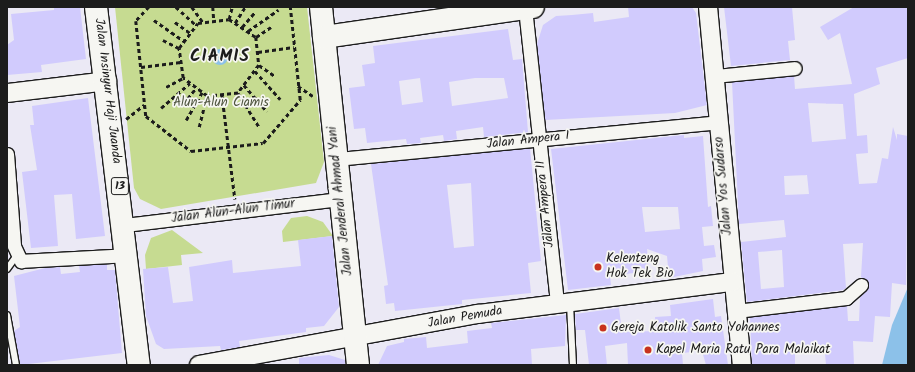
<!DOCTYPE html>
<style>
body{margin:0}
#map{position:relative;width:915px;height:372px;overflow:hidden;background:#ebe9f5;font-family:Kalam,sans-serif}
div>[style]{position:absolute}
[style*='--x']{left:calc(var(--x)*1px);top:calc(var(--y)*1px);width:calc(var(--w)*1px);rotate:calc(var(--a)*1deg)}
.green>*{inset:0;background:#c6db91}
.water>*{inset:0;background:#8cc1e9}
.round{border-radius:50%}
.building>*{inset:0;background:#d1cbfd}
.path>*{height:2.5px;margin-top:-1.25px;transform-origin:0;background:repeating-linear-gradient(90deg,#1c1c1c 0 4px,transparent 0 7px)}
.roads{filter:drop-shadow(1px 0 #1c1c1c) drop-shadow(-1px 0 #1c1c1c) drop-shadow(0 1px #1c1c1c) drop-shadow(0 -1px #1c1c1c)}
.lane>*{height:6px;margin:-3px;padding:0 3px;transform-origin:3px;border-radius:3px;background:#f6f6f2}
.street>*{height:13px;margin:-6.5px;padding:0 6.5px;transform-origin:6.5px;border-radius:6.5px;background:#f6f6f2}
.secondary>*{height:18px;margin:-9px;padding:0 9px;transform-origin:9px;border-radius:9px;background:#f6f6f2}
.highway>*{height:22px;margin:-11px;padding:0 11px;transform-origin:11px;border-radius:11px;background:#f6f6f2}
.dots>*{width:11px;height:11px;translate:-50% -50%;box-sizing:border-box;border:2px solid #f6f6f2;border-radius:50%}
span{translate:-50% -50%;white-space:nowrap;text-align:center;line-height:1.15;-webkit-text-stroke:3.5px #f6f6f2;paint-order:stroke}
.shield-label span{padding:1px 3px;background:#f6f6f2;border:1px solid;border-radius:3px;-webkit-text-stroke-width:0}
.shield-label{font-size:12px;color:#1c1c1c;font-weight:700}
.street-label{font-size:13px;color:#1c1c1c}
.park-label{font-size:13px;color:#4f553f}
.poi-label{font-size:13px;color:#1c1c1c}
.left{translate:0 -50%;text-align:left}
.district-label{font-size:17px;color:#1c1c1c;font-weight:700;letter-spacing:1px}
.frame{position:absolute;inset:0;border:8px solid #1c1c1c;pointer-events:none}
</style>
<div id="map">
<div class="green">
<i style="clip-path:polygon(115px 7px,307px 7px,324px 162px,316px 183px,161px 209px,140px 199px,134px 188px)"></i>
<i style="clip-path:polygon(307px 216px,323px 222px,333px 236px,283px 242px,282px 231px,291px 218px)"></i>
<i style="clip-path:polygon(172px 230px,203px 253px,181px 255px,182px 265px,146px 269px,145px 255px,151px 238px)"></i>
</div>
<div class="water">
<i class="round" style="left:212px;top:49px;width:16px;height:16px"></i>
<i style="clip-path:polygon(908px 287px,908px 365px,882px 365px,892px 325px)"></i>
</div>
<div class="building">
<i style="clip-path:polygon(54px 7px,80px 7px,86px 59px,41px 65px,42px 72px,7px 75px,7px 45px,14px 40px,11px 14px,54px 10px)"></i>
<i style="clip-path:polygon(628px 7px,692px 7px,696px 13px,707px 105px,675px 113px,545px 120px,537px 44px,543px 25px,556px 16px,572px 15px,593px 13px,594px 22px,629px 17px)"></i>
<i style="clip-path:polygon(724px 7px,792px 7px,795px 40px,788px 41px,790px 60px,731px 66px)"></i>
<i style="clip-path:polygon(evenodd,854px 7px,908px 7px,908px 58px,876px 68px,880px 84px,854px 94px,857px 136px,867px 135px,868px 153px,856px 154px,859px 184px,877px 183px,882px 158px,888px 159px,893px 127px,897px 140px,897px 134px,908px 136px,906px 285px,892px 283px,890px 317px,875px 316px,873px 342px,853px 341px,854px 365px,826px 365px,825px 353px,795px 354px,795px 365px,752px 365px,750px 317px,847px 306px,848px 321px,859px 321px,860px 297px,869px 284px,861px 277px,863px 243px,843px 244px,846px 288px,843px 290px,747px 302px,741px 242px,786px 237px,784px 220px,739px 224px,732px 82px,794px 76px,795px 89px,852px 84px,840px 33px,828px 40px,820px 27px,854px 7px,808px 103px,843px 104px,846px 139px,812px 142px,808px 103px,854px 7px,807px 175px,809px 194px,785px 195px,784px 176px,807px 175px,854px 7px,782px 250px,784px 287px,761px 289px,758px 252px,782px 250px)"></i>
<i style="clip-path:polygon(evenodd,508px 29px,513px 60px,522px 59px,528px 132px,484px 137px,483px 127px,456px 131px,457px 139px,444px 141px,443px 135px,420px 138px,421px 143px,407px 144px,406px 139px,367px 143px,365px 128px,354px 129px,349px 88px,365px 86px,362px 65px,375px 63px,373px 46px,508px 29px,420px 78px,423px 102px,402px 105px,399px 81px,420px 78px,508px 29px,475px 78px,504px 78px,508px 98px,452px 106px,449px 82px,475px 78px)"></i>
<i style="clip-path:polygon(88px 98px,105px 236px,76px 239px,72px 194px,54px 195px,58px 246px,31px 248px,22px 172px,37px 170px,30px 125px,34px 125px,32px 106px)"></i>
<i style="clip-path:polygon(evenodd,684px 135px,684px 138px,703px 136px,708px 207px,711px 206px,713px 226px,702px 227px,704px 246px,714px 245px,716px 257px,702px 259px,703px 271px,669px 278px,667px 256px,647px 249px,649px 271px,610px 276px,611px 285px,568px 290px,551px 149px,684px 135px,642px 207px,678px 207px,680px 229px,645px 232px,642px 207px)"></i>
<i style="clip-path:polygon(evenodd,530px 148px,541px 261px,528px 263px,531px 293px,462px 300px,462px 304px,395px 311px,394px 303px,386px 304px,384px 286px,388px 285px,371px 164px,530px 148px,471px 183px,474px 246px,454px 248px,447px 185px,471px 183px)"></i>
<i style="clip-path:polygon(332px 236px,339px 307px,324px 326px,306px 328px,306px 332px,239px 341px,240px 347px,221px 350px,220px 346px,164px 349px,156px 344px,146px 316px,143px 269px,168px 267px,173px 303px,193px 301px,189px 267px,232px 260px,233px 273px,301px 266px,298px 240px)"></i>
<i style="clip-path:polygon(107px 264px,107px 270px,115px 270px,122px 353px,20px 365px,14px 331px,20px 327px,14px 276px,45px 268px,60px 267px,61px 274px,80px 272px,79px 266px)"></i>
<i style="clip-path:polygon(713px 299px,715px 317px,721px 316px,728px 365px,706px 365px,702px 351px,682px 353px,683px 365px,628px 365px,627px 343px,605px 346px,607px 365px,589px 365px,585px 330px,576px 330px,575px 314px,619px 308px,622px 332px,656px 331px,655px 317px,671px 316px,670px 305px)"></i>
<i style="clip-path:polygon(566px 315px,565px 346px,531px 349px,532px 365px,378px 365px,387px 346px,404px 342px,404px 339px,426px 337px,427px 348px,468px 343px,467px 331px,492px 328px,491px 323px)"></i>
<i style="clip-path:polygon(329px 355px,345px 360px,345px 365px,299px 365px,299px 358px)"></i>
</div>
<div class="path">
<i style="--x:149;--y:7;--w:19;--a:133"></i>
<i style="--x:136;--y:21;--w:96;--a:84"></i>
<i style="--x:146;--y:116;--w:57;--a:37.9"></i>
<i style="--x:191;--y:151;--w:72;--a:-6.3"></i>
<i style="--x:263;--y:143;--w:57;--a:-49.3"></i>
<i style="--x:300;--y:100;--w:94;--a:-96.1"></i>
<i style="--x:176;--y:7;--w:27;--a:42"></i>
<i style="--x:192;--y:7;--w:19;--a:54"></i>
<i style="--x:213;--y:7;--w:13;--a:86"></i>
<i style="--x:229;--y:19;--w:32;--a:34"></i>
<i style="--x:256;--y:37;--w:28;--a:84"></i>
<i style="--x:259;--y:65;--w:35;--a:127"></i>
<i style="--x:238;--y:93;--w:31;--a:174"></i>
<i style="--x:207;--y:96;--w:30;--a:-143"></i>
<i style="--x:183;--y:78;--w:30;--a:-98"></i>
<i style="--x:179;--y:48;--w:31;--a:-53"></i>
<i style="--x:198;--y:23;--w:31;--a:-7"></i>
<i style="--x:229;--y:19;--w:12;--a:-76"></i>
<i style="--x:154;--y:20;--w:37;--a:35"></i>
<i style="--x:175;--y:22;--w:19;--a:36"></i>
<i style="--x:235;--y:23;--w:19;--a:-58"></i>
<i style="--x:242;--y:27;--w:20;--a:-49"></i>
<i style="--x:248;--y:31;--w:37;--a:-35"></i>
<i style="--x:256;--y:37;--w:18;--a:-34"></i>
<i style="--x:163;--y:40;--w:18;--a:27"></i>
<i style="--x:258;--y:52;--w:36;--a:-8"></i>
<i style="--x:259;--y:65;--w:19;--a:35"></i>
<i style="--x:141;--y:67;--w:40;--a:-7.1"></i>
<i style="--x:255;--y:71;--w:38;--a:48"></i>
<i style="--x:244;--y:85;--w:35;--a:49"></i>
<i style="--x:298;--y:86;--w:18;--a:34"></i>
<i style="--x:166;--y:87;--w:19;--a:-28"></i>
<i style="--x:238;--y:93;--w:40;--a:58"></i>
<i style="--x:222;--y:94;--w:106;--a:82.9"></i>
<i style="--x:183;--y:104;--w:21;--a:-51"></i>
<i style="--x:161;--y:108;--w:38;--a:-41"></i>
<i style="--x:126;--y:119;--w:23;--a:-38"></i>
<i style="--x:186;--y:120;--w:32;--a:-60"></i>
<i style="--x:199;--y:127;--w:32;--a:-76"></i>
</div>
<div class="roads">
<div class="lane">
<i style="--x:7;--y:269;--w:17;--a:-54"></i>
<i style="--x:570;--y:304;--w:61;--a:87.2"></i>
<i style="--x:7;--y:315;--w:51;--a:79.8"></i>
</div>
<div class="street">
<i style="--x:525;--y:8;--w:298;--a:83.8"></i>
<i style="--x:715;--y:76;--w:80;--a:-5.7"></i>
<i style="--x:7;--y:154;--w:92;--a:85.6"></i>
<i style="--x:14;--y:246;--w:17;--a:65"></i>
<i style="--x:21;--y:261;--w:107;--a:-3.2"></i>
<i style="--x:337;--y:159;--w:384;--a:-5.5"></i>
<i style="--x:125;--y:225;--w:218;--a:-6.9"></i>
<i style="--x:736;--y:311;--w:111;--a:-6.7"></i>
<i style="--x:846;--y:298;--w:20;--a:-41"></i>
</div>
<div class="secondary">
<i style="--x:708;--y:7;--w:360;--a:84.6"></i>
<i style="--x:7;--y:93;--w:101;--a:-6.8"></i>
<i style="--x:199;--y:365;--w:284;--a:-10.4"></i>
<i style="--x:478;--y:314;--w:257;--a:-7.2"></i>
</div>
<div class="highway">
<i style="--x:96;--y:7;--w:361;--a:83.2"></i>
<i style="--x:321;--y:7;--w:360;--a:84.1"></i>
<i style="--x:324;--y:37;--w:211;--a:-8.2"></i>
</div>
</div>
<div class="dots">
<i style="left:598px;top:267px;background:#c8321e"></i>
<i style="left:603px;top:328px;background:#c8321e"></i>
<i style="left:648px;top:350px;background:#c8321e"></i>
</div>
<div class="shield-label">
<span style="left:120px;top:186px">13</span>
</div>
<div class="street-label">
<span style="left:107px;top:91px;rotate:83deg">Jalan Insinyur Haji Juanda</span>
<span style="left:528px;top:141px;rotate:-6deg">Jalan Ampera I</span>
<span style="left:724px;top:186px;rotate:-95deg">Jalan Yos Sudarso</span>
<span style="left:341px;top:201px;rotate:-96deg">Jalan Jenderal Ahmad Yani</span>
<span style="left:546px;top:204px;rotate:-96deg">Jalan Ampera II</span>
<span style="left:233px;top:212px;rotate:-7deg">Jalan Alun-Alun Timur</span>
<span style="left:465px;top:318px;rotate:-10deg">Jalan Pemuda</span>
</div>
<div class="park-label">
<span style="left:221px;top:103px">Alun-Alun Ciamis</span>
</div>
<div class="poi-label">
<span class="left" style="left:606px;top:267px">Kelenteng<br>Hok Tek Bio</span>
<span class="left" style="left:611px;top:328px">Gereja Katolik Santo Yohannes</span>
<span class="left" style="left:656px;top:350px">Kapel Maria Ratu Para Malaikat</span>
</div>
<div class="district-label">
<span style="left:220px;top:57px">CIAMIS</span>
</div>
<div class="frame"></div>
</div>
